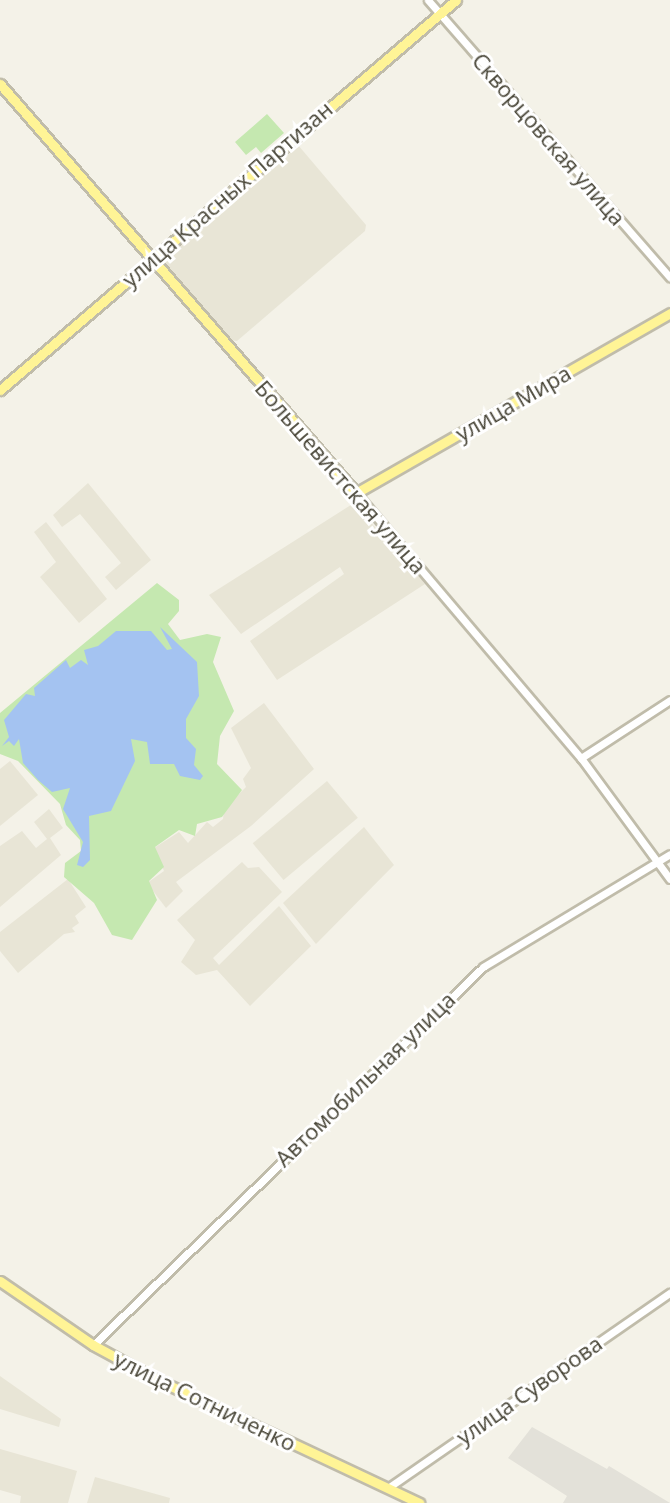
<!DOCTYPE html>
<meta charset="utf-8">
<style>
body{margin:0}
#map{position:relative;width:670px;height:1503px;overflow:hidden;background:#f4f2e8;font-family:"Open Sans",sans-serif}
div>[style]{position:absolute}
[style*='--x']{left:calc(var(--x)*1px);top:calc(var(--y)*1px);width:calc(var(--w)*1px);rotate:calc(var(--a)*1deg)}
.residential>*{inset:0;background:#e8e5d6;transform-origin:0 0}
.industrial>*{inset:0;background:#e3e1d9}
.green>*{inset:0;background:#c5e8b0}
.water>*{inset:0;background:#a4c3f1}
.roads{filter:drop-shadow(2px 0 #c0bcaa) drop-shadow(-2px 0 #c0bcaa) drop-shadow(0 2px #c0bcaa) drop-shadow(0 -2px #c0bcaa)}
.minor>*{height:7px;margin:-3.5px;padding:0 3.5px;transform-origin:3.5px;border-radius:3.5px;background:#fff}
.major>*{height:9px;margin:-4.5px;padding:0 4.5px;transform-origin:4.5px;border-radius:4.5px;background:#fff496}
span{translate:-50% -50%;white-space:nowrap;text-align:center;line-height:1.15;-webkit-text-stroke:6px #fff;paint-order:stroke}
.street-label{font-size:22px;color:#474436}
</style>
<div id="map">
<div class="residential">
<i style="clip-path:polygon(298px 145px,366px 225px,365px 231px,237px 341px,229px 340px,161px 260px,289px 147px)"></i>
<i style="clip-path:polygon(88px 483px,151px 560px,116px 590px,105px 577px,121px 563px,80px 514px,62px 527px,53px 515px)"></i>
<i style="clip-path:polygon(354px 503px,425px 584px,277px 680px,250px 641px,344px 574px,340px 567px,241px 634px,209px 595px)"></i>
<i style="clip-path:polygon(46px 522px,107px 599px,79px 623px,40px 577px,56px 562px,34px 532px)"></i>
<i style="clip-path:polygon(264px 703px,314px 769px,251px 826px,176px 882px,183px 891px,166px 908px,147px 883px,164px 871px,154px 848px,179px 832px,188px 843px,207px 822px,213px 827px,223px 819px,224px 809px,246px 787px,243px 779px,251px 768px,231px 728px)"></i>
<i style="clip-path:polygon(10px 761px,38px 795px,0 826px,0 769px)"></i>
<i style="left:327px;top:781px;width:48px;height:97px;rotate:50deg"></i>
<i style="clip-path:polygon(49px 809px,63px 828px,50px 838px,61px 855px,0 907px,0 846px,22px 831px,36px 848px,47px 839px,34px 822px)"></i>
<i style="clip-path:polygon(364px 827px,394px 865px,316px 944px,283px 903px)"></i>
<i style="clip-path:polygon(242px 862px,248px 868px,259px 867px,282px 892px,213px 958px,219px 965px,279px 906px,311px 946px,250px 1006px,217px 970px,196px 975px,181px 962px,195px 940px,177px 920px)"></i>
<i style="clip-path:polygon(68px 879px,86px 907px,75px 916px,79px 923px,72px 928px,75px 932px,64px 934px,18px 973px,0 951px,0 932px)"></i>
<i style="clip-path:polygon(0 1376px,61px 1419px,59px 1427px,0 1409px)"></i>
<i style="clip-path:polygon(0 1449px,77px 1471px,68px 1503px,20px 1503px,21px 1496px,0 1490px)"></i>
<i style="clip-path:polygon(95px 1477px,170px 1498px,169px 1503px,87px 1503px)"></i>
</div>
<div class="industrial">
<i style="clip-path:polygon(532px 1427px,607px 1469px,609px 1466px,670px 1503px,563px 1503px,567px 1496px,508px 1458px)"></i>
</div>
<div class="green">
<i style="clip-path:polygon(267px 114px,284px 133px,261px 153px,256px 147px,246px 155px,235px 142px)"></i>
<i style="clip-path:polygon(157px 583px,179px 600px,179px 611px,168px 624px,180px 640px,207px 634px,221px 637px,213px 662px,234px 711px,220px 736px,217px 764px,242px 790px,222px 817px,197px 824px,195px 836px,179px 830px,155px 847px,164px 867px,149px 881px,157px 900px,132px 940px,112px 935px,94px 903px,64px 877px,65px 863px,81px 851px,80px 840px,66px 825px,60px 804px,18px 761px,0 754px,0 713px)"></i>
</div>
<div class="water">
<i style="clip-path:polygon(160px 627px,197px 662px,199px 696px,186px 719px,186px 738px,196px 749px,194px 765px,203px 776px,200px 780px,180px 776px,174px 764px,150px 764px,147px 742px,131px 739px,135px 761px,111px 811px,89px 816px,90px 860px,83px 867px,77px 865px,83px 842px,63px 809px,70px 788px,52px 792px,38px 780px,23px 763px,19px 739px,14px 746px,9px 741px,2px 746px,9px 737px,4px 720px,26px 694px,35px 696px,34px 688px,66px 660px,70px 668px,81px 660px,88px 665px,84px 650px,98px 646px,116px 631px,151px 631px,167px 650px,172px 649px)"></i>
</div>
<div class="roads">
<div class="minor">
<i style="--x:428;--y:0;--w:368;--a:48.9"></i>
<i style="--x:356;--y:493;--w:348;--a:49.7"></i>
<i style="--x:581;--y:758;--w:150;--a:53.7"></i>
<i style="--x:581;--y:758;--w:106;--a:-33.1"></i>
<i style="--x:93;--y:1345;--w:543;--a:-44.1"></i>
<i style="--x:483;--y:967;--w:218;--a:-31.1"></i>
<i style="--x:388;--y:1488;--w:343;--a:-34.7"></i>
</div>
<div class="major">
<i style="--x:0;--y:84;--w:542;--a:48.96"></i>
<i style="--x:356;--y:493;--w:362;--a:-29.8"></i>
<i style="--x:0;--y:390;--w:600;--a:-40.54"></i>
<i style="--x:0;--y:1281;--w:113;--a:34.5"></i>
<i style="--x:93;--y:1345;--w:72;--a:28.4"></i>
<i style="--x:156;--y:1379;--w:291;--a:25.2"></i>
</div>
</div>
<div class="street-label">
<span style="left:549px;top:139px;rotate:49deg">Скворцовская улица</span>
<span style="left:227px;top:194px;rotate:-41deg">улица Красных Партизан</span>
<span style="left:513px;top:403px;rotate:-30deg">улица Мира</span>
<span style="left:341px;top:477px;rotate:49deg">Большевистская улица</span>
<span style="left:365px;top:1079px;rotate:-44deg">Автомобильная улица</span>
<span style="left:529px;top:1390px;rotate:-35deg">улица Суворова</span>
<span style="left:205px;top:1401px;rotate:26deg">улица Сотниченко</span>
</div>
</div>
